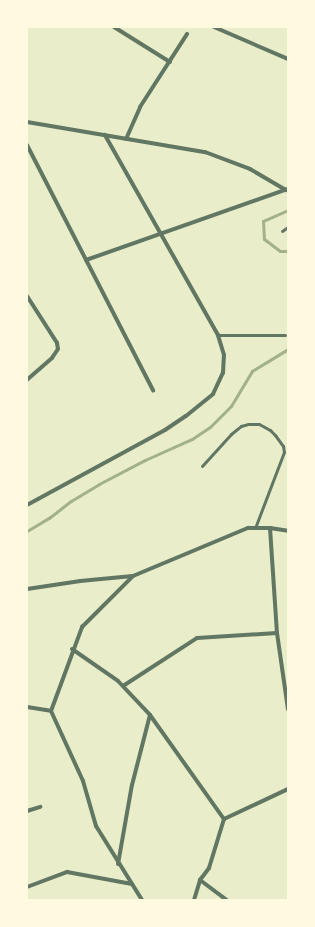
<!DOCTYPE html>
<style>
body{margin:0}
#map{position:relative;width:315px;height:927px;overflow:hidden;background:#e9edc9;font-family:Signika,sans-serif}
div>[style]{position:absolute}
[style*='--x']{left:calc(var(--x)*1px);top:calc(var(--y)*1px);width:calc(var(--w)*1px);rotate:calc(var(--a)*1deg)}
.stream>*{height:3px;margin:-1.5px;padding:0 1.5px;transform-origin:1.5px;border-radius:1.5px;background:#a3b18a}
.service>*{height:3px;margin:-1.5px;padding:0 1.5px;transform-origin:1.5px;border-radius:1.5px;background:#617663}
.minor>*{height:4px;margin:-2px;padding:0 2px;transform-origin:2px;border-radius:2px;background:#617663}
span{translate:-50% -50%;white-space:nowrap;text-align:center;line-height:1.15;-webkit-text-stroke:3.5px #fefae0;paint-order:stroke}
.frame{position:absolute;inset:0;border:28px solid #fefae0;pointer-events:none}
</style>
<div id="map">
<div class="stream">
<i style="--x:288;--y:210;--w:27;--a:156"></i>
<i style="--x:263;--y:221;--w:18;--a:87"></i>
<i style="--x:264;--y:239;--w:20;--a:37"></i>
<i style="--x:280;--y:251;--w:8;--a:0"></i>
<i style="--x:27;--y:531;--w:26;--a:-31"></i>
<i style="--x:49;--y:518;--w:28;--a:-38"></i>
<i style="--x:71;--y:501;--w:33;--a:-31"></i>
<i style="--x:99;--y:484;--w:52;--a:-27.6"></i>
<i style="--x:145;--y:460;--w:51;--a:-24.1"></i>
<i style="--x:192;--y:439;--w:22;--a:-34"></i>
<i style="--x:210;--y:427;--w:30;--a:-45"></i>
<i style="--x:231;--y:406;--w:41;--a:-59"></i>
<i style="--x:252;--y:371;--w:42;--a:-31.4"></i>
</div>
<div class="service">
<i style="--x:282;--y:231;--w:7;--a:-34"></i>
<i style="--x:218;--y:335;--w:67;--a:0"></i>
<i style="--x:202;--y:466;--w:43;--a:-47.8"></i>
<i style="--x:231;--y:434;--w:13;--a:-39"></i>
<i style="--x:241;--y:426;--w:7;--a:-16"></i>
<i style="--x:248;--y:424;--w:11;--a:0"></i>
<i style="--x:259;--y:424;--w:13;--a:29"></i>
<i style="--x:270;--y:430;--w:7;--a:45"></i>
<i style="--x:275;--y:435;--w:14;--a:54"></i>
<i style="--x:283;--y:446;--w:6;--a:81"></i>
<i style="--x:284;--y:452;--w:81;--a:110.9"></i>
</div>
<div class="minor">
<i style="--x:114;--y:27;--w:66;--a:32"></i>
<i style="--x:214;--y:27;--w:81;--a:23.4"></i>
<i style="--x:27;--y:122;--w:181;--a:9.6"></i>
<i style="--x:205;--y:152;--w:48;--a:20.7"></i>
<i style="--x:250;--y:169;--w:42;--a:30.3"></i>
<i style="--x:126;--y:139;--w:35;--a:-66"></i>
<i style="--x:140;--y:107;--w:87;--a:-57.2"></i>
<i style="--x:27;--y:145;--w:276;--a:62.8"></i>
<i style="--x:86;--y:260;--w:214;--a:-19.4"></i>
<i style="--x:27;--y:296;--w:56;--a:57.4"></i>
<i style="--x:57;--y:343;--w:6;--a:81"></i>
<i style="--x:58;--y:349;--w:11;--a:124"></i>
<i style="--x:52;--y:358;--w:33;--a:139"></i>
<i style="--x:27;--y:505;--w:157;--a:-28.5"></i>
<i style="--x:165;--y:430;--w:25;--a:-34"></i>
<i style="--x:186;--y:416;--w:35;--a:-39"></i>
<i style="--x:213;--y:394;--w:23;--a:-65"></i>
<i style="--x:223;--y:373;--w:18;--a:-87"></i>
<i style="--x:224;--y:355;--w:21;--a:-107"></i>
<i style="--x:218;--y:335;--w:230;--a:-119.5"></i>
<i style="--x:270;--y:528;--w:105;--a:86.2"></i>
<i style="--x:277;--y:633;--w:77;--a:81.8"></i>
<i style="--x:27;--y:589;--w:54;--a:-8.6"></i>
<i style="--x:80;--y:581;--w:53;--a:-5.4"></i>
<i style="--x:133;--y:576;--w:125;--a:-22.7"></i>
<i style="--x:248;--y:528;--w:22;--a:0"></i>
<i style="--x:270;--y:528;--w:18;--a:9"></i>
<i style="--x:72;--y:649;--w:56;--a:34.8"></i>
<i style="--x:118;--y:681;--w:47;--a:46.7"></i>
<i style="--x:150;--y:715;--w:128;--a:54.6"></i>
<i style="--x:123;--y:686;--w:88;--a:-33"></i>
<i style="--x:197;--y:638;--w:80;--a:-3.6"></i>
<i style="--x:27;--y:707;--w:24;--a:9"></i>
<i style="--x:51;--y:711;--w:77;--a:65.4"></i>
<i style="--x:83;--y:781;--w:47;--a:73.9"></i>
<i style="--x:96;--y:826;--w:87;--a:58.1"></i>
<i style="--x:51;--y:711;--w:90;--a:-69.7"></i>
<i style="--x:82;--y:627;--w:72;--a:-45"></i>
<i style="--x:27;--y:811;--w:14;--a:-17"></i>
<i style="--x:224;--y:819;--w:71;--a:-25.1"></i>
<i style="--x:118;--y:864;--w:80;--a:-80"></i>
<i style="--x:132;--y:785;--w:72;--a:-75.6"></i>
<i style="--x:200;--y:880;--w:34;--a:37"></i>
<i style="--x:27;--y:887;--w:43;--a:-20.6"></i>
<i style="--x:67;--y:872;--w:66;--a:10.5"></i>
<i style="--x:194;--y:900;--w:21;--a:-73"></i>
<i style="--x:200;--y:880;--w:15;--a:-53"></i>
<i style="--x:209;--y:868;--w:51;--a:-73"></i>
</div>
<div class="frame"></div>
</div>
